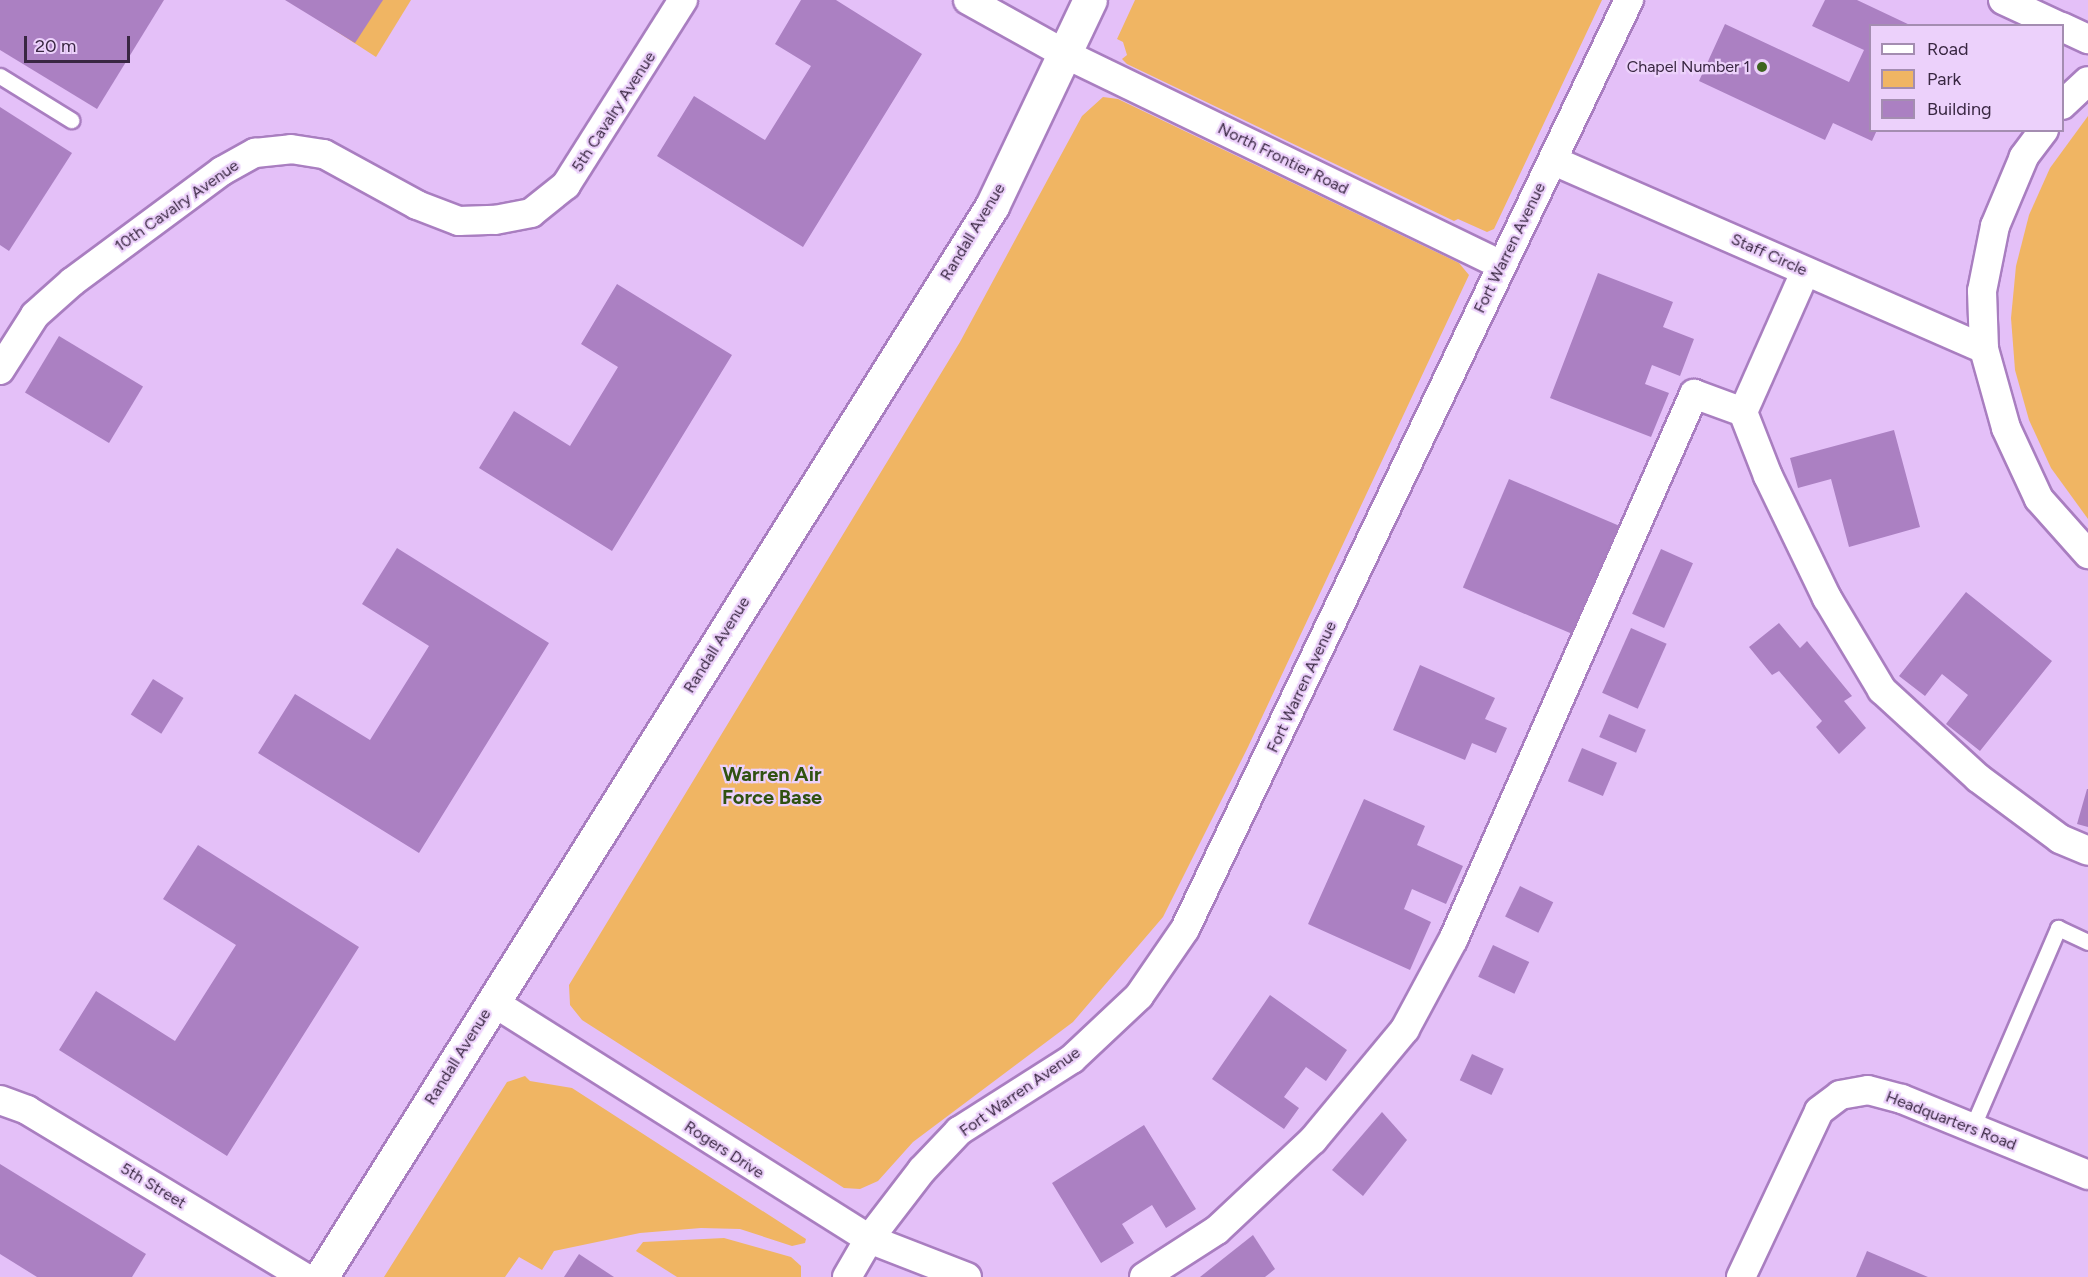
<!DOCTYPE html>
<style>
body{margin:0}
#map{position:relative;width:2088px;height:1277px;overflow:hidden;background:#e4c0f8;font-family:Figtree,sans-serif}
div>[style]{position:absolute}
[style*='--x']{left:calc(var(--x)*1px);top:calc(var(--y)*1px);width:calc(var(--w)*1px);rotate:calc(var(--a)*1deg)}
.green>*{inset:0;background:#f0b563}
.building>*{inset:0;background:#ab80c2;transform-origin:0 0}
.roads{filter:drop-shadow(2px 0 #a97ec0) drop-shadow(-2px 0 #a97ec0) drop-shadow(0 2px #a97ec0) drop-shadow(0 -2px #a97ec0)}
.service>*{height:15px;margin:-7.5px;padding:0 7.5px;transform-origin:7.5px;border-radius:7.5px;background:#fff}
.minor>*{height:28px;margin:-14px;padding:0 14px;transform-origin:14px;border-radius:14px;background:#fff}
.tertiary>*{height:33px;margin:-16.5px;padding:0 16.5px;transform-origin:16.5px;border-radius:16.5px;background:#fff}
.dots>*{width:16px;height:16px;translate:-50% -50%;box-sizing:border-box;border:3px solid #ecd1fb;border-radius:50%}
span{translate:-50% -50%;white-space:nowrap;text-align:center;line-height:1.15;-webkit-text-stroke:4.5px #ecd1fb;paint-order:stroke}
.poi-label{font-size:16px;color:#392742}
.right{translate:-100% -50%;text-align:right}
.street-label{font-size:16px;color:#392742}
.quarter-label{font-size:20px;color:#305211;font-weight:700}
.legend{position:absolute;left:1869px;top:24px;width:195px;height:108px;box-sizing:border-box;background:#ecd1fb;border:2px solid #a48db1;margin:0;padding:8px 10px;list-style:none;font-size:18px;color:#392742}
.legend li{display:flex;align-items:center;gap:12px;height:30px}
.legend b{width:30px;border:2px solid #a48db1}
.scale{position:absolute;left:24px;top:36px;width:106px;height:27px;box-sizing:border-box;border:3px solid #392742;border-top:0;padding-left:8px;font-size:18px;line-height:21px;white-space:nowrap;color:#392742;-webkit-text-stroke:4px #ecd1fb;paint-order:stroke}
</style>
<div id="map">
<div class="green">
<i style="clip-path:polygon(288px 0,411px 0,376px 57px)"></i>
<i style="clip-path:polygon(1135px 0,1602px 0,1494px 229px,1487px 232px,1458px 219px,1454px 221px,1127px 64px,1122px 59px,1127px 55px,1123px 42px,1117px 39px)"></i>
<i style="clip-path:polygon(1103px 97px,1118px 99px,1459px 263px,1469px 275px,1248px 747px,1163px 917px,1073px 1022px,913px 1142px,878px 1181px,860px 1189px,844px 1188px,582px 1020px,570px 1005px,569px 985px,960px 342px,1082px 116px)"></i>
<i style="clip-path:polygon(2088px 116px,2088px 519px,2051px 468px,2029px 420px,2015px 370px,2011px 318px,2016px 266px,2029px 215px,2050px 168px)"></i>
<i style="clip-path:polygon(525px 1076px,530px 1081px,572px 1088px,806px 1239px,805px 1243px,792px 1246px,740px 1229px,701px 1228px,640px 1233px,554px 1251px,542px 1270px,519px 1257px,505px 1277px,384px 1277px,507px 1082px)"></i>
<i style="clip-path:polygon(724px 1238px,791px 1257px,801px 1266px,801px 1277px,677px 1277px,636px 1251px,643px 1242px)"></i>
</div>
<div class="building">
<i style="clip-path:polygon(0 0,164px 0,97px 109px,0 50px)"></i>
<i style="clip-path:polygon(285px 0,383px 0,355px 43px)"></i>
<i style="clip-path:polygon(801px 0,836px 0,922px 54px,803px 247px,657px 156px,694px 96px,765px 140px,811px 66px,775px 44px)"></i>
<i style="clip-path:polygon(1825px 0,1857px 0,1912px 26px,1870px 26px,1870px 130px,1877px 130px,1872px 141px,1833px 123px,1825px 140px,1699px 81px,1725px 24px,1849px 82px,1864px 50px,1812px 26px)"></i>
<i style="clip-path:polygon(0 107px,72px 153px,9px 251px,0 245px)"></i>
<i style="clip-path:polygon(1598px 273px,1673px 302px,1663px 327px,1694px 339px,1680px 376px,1652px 365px,1645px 384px,1669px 393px,1651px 437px,1550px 398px)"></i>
<i style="clip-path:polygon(617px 284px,732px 355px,612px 551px,479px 468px,514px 411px,570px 446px,618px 367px,581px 344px)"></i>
<i style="left:59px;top:336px;width:98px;height:66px;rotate:31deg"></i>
<i style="clip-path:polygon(1894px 430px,1920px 527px,1849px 547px,1831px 479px,1798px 488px,1790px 458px)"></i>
<i style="left:1509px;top:479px;width:119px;height:118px;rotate:23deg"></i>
<i style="clip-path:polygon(397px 548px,549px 643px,419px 853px,258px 753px,295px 694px,370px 740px,429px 646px,362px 604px)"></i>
<i style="left:1661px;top:549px;width:35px;height:71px;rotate:24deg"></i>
<i style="clip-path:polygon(1966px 592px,2052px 661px,1980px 751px,1946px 724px,1968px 695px,1942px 674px,1925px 696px,1899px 676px)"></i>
<i style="clip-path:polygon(1779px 623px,1800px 648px,1807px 641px,1852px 696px,1844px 701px,1866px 728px,1839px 754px,1816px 727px,1822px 721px,1779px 671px,1772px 675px,1749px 647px)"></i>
<i style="left:1631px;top:628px;width:39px;height:71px;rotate:24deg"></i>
<i style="clip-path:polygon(1420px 665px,1495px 698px,1485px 719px,1507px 728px,1496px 753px,1472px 743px,1465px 760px,1393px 730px)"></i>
<i style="left:153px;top:679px;width:36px;height:42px;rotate:32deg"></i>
<i style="left:1609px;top:714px;width:40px;height:25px;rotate:23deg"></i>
<i style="left:1582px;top:748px;width:38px;height:36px;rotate:23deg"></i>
<i style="clip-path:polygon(2087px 789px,2088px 789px,2088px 827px,2077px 824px)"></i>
<i style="clip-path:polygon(1364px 799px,1425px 826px,1417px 845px,1463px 866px,1446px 904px,1412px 889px,1404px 909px,1431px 922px,1410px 970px,1308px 924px)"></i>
<i style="clip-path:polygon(198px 845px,359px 947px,227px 1156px,59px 1050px,96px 991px,175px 1041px,236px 945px,163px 899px)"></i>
<i style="left:1520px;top:886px;width:37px;height:34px;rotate:26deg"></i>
<i style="left:1493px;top:945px;width:40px;height:35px;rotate:25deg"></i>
<i style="clip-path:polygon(1270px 995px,1347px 1050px,1326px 1081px,1306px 1067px,1284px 1097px,1299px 1108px,1284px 1129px,1212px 1079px)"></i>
<i style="left:1472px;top:1054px;width:35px;height:29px;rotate:25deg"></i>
<i style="clip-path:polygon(1382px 1112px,1407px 1140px,1363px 1196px,1332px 1170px)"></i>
<i style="clip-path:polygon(1144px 1125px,1196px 1209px,1166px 1228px,1152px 1205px,1122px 1224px,1134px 1243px,1101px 1263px,1052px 1183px)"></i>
<i style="clip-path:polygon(0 1164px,146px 1254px,132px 1277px,37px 1277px,0 1254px)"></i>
<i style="clip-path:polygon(1253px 1235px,1275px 1269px,1265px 1277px,1200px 1277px)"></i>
<i style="clip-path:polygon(1867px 1251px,1928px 1277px,1856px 1277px)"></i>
<i style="clip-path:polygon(579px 1254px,614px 1277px,564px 1277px)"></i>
</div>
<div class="roads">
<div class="service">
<i style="--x:0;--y:76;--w:84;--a:31.8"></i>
<i style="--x:1972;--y:1128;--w:218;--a:-66.7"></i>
<i style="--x:2058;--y:928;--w:33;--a:25"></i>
</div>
<div class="minor">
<i style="--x:968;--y:0;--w:111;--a:29.1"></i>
<i style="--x:1065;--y:54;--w:484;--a:25.8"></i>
<i style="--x:2003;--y:0;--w:62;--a:24.9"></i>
<i style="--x:2062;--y:27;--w:29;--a:25"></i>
<i style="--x:2062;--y:105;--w:35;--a:-43"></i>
<i style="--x:2044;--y:130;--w:34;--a:127"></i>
<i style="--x:2024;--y:157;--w:75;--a:112.8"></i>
<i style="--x:1995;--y:226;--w:66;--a:101.3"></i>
<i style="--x:1982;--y:291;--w:58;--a:88"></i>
<i style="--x:1984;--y:349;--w:82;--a:74.4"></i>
<i style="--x:2006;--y:428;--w:78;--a:65.1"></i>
<i style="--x:2039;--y:499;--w:74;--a:48.3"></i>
<i style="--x:1554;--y:161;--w:469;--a:23.6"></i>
<i style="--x:0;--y:370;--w:65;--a:-57.5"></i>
<i style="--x:35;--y:315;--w:50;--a:-41.7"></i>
<i style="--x:72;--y:282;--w:187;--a:-36.5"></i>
<i style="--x:222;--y:171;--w:38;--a:-29"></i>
<i style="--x:255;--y:153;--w:36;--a:-6"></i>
<i style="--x:291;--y:149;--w:33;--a:9"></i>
<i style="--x:324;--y:154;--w:106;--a:28.7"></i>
<i style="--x:417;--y:205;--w:45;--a:20.9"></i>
<i style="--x:459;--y:221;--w:36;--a:-2"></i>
<i style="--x:495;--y:220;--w:37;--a:-11"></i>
<i style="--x:531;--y:213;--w:45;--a:-38.7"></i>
<i style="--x:566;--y:185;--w:219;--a:-57.7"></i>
<i style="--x:1743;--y:412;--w:153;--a:-66.1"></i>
<i style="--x:493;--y:1002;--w:444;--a:32.2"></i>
<i style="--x:869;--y:1239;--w:105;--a:21.2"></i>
<i style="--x:0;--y:1100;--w:29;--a:20"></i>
<i style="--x:27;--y:1110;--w:323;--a:31.1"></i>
<i style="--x:847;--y:1277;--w:44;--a:-59.9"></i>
<i style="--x:869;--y:1239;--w:87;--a:-52.5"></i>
<i style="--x:922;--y:1170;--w:54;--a:-46.5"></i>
<i style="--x:959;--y:1131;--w:134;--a:-32.5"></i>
<i style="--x:1072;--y:1059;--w:92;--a:-43.2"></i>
<i style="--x:1139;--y:996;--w:81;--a:-55.5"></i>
<i style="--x:1185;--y:929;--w:1030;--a:-64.46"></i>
<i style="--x:1144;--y:1277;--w:87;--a:-32.8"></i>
<i style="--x:1217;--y:1230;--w:132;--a:-43.2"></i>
<i style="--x:1313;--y:1140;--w:144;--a:-50.3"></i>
<i style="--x:1405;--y:1029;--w:101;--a:-61.7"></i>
<i style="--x:1453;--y:940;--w:597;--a:-66.18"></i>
<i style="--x:1694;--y:394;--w:52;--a:20.2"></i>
<i style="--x:1743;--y:412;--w:69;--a:68.7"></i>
<i style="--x:1768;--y:476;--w:136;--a:64.2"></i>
<i style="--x:1827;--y:598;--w:107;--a:59.1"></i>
<i style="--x:1882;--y:690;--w:130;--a:42.5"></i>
<i style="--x:1978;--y:778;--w:102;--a:36.6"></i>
<i style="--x:2060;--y:839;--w:30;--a:23"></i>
<i style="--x:1741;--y:1277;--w:183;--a:-64.8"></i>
<i style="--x:1819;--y:1111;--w:26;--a:-37"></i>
<i style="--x:1840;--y:1095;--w:28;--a:-10"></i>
<i style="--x:1868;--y:1090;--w:35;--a:15"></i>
<i style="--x:1902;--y:1099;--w:201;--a:22.2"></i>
</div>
<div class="tertiary">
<i style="--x:321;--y:1277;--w:1264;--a:-57.93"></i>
<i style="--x:992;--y:206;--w:228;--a:-64.6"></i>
</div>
</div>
<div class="dots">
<i style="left:1762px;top:67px;background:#3e651f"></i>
</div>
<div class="poi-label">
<span class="right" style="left:1750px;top:67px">Chapel Number 1</span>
</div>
<div class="street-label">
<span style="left:614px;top:112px;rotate:-57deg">5th Cavalry Avenue</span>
<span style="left:1283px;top:159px;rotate:26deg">North Frontier Road</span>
<span style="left:177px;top:206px;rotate:-35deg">10th Cavalry Avenue</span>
<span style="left:973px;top:232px;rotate:-59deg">Randall Avenue</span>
<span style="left:1510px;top:248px;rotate:-64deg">Fort Warren Avenue</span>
<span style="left:1769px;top:255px;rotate:24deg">Staff Circle</span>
<span style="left:717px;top:645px;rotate:-58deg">Randall Avenue</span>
<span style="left:1302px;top:687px;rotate:-65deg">Fort Warren Avenue</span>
<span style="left:458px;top:1057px;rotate:-58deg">Randall Avenue</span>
<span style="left:1020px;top:1092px;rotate:-35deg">Fort Warren Avenue</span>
<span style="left:1951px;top:1121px;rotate:21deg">Headquarters Road</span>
<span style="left:724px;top:1150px;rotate:33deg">Rogers Drive</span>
<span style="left:153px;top:1186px;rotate:31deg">5th Street</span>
</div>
<div class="quarter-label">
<span style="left:772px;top:786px">Warren Air<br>Force Base</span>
</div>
<ul class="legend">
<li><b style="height:8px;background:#fff"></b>Road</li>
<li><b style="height:16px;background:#f0b563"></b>Park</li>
<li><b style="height:16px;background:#ab80c2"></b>Building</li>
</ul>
<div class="scale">20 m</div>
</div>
